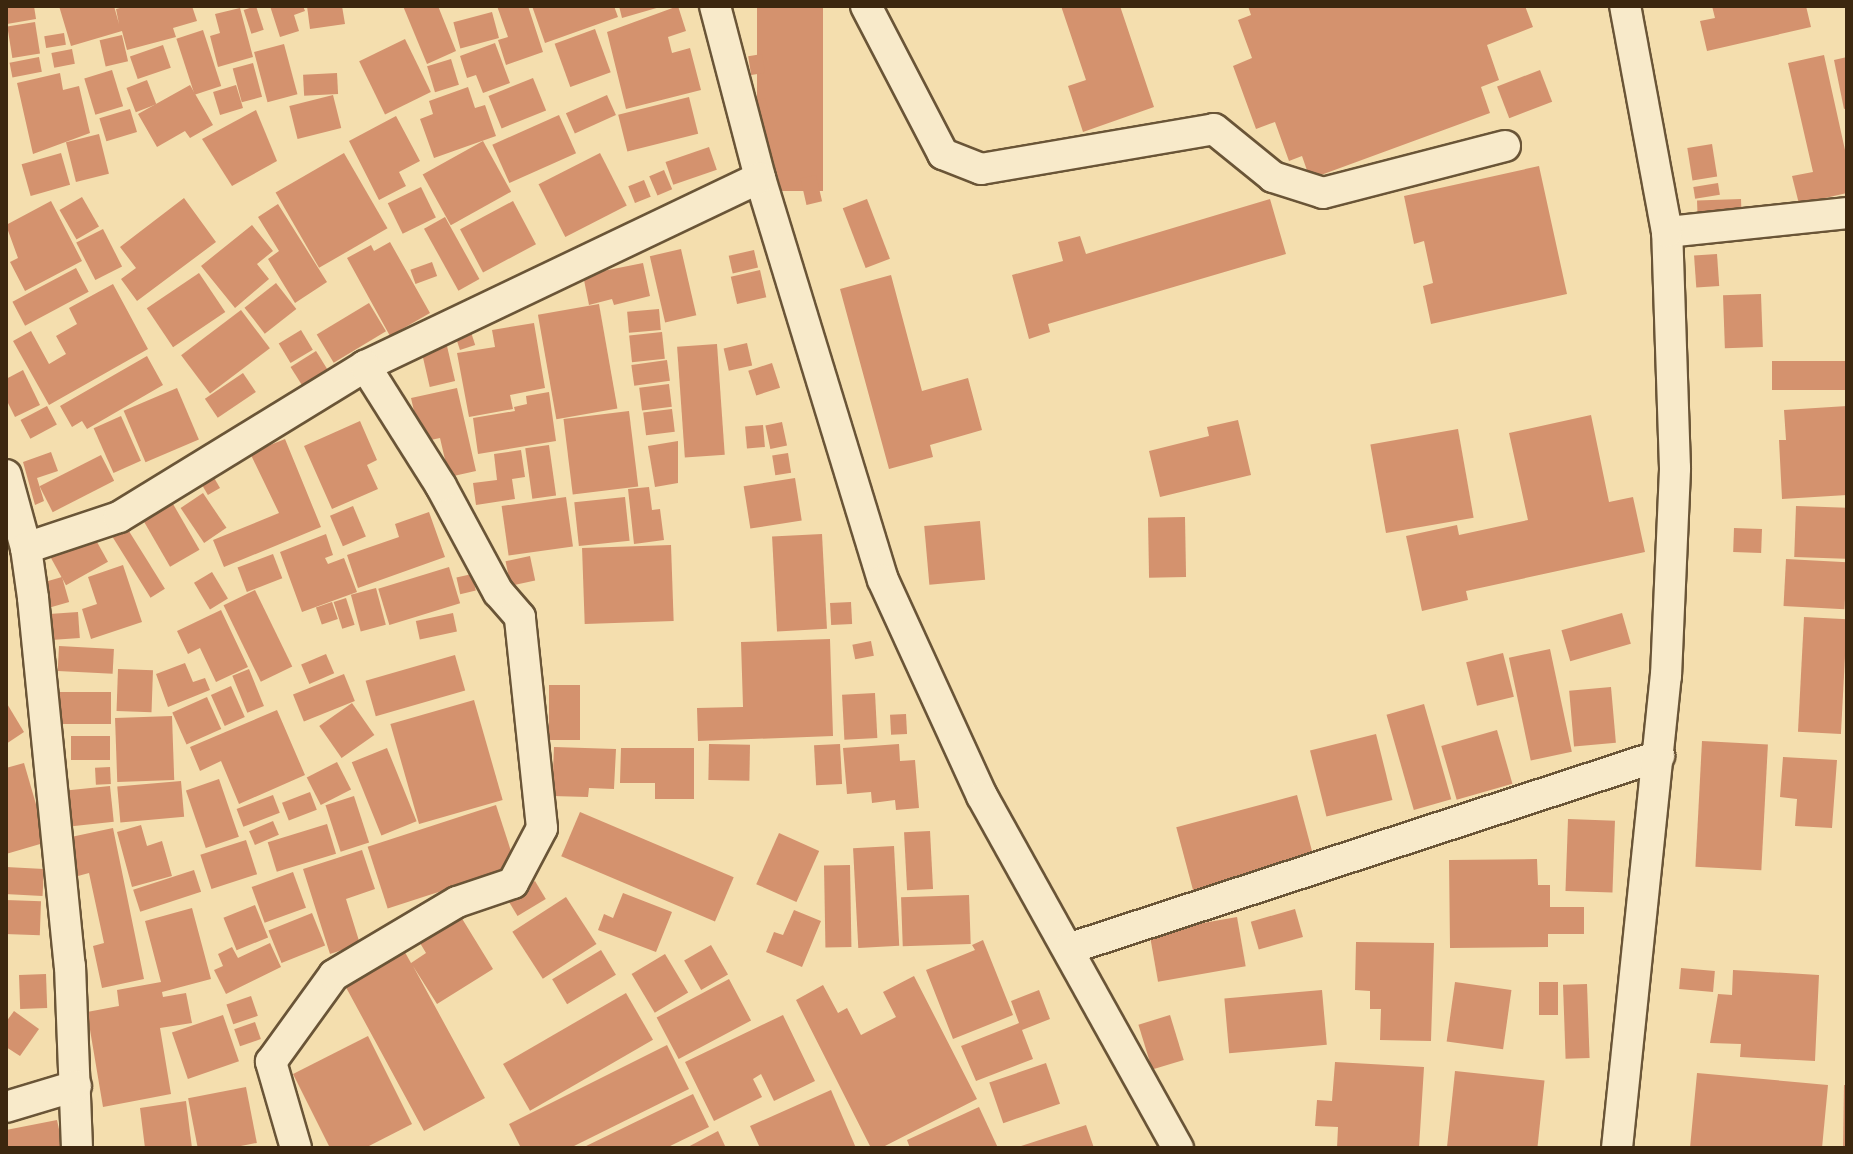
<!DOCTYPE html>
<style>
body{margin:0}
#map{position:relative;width:1853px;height:1154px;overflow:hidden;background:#f4deae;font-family:"Libre Bodoni",serif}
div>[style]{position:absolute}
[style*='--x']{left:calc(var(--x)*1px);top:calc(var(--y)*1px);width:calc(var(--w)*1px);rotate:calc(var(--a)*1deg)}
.building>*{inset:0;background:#d4926e;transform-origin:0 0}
.roads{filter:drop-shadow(2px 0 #6a5537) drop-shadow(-2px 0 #6a5537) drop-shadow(0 2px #6a5537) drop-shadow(0 -2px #6a5537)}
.minor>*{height:30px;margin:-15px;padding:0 15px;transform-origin:15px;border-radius:15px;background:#f8eaca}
span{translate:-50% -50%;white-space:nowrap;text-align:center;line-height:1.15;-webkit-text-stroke:8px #f8eaca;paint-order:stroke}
.frame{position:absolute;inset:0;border:8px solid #3c270f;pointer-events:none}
</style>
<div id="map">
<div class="building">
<i style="clip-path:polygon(6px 6px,34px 6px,36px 19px,7px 24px)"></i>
<i style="clip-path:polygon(59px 6px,114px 6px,119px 24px,116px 9px,128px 6px,192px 6px,197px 21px,173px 28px,176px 37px,127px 50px,122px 31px,71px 46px)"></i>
<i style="left:256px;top:6px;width:25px;height:13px;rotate:72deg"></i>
<i style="clip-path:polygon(270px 6px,303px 6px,305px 11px,294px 15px,299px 31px,280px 37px)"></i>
<i style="clip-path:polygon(307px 6px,342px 6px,345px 24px,310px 29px)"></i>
<i style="clip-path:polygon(403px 6px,438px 6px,456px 51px,427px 64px)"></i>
<i style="clip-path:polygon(497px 6px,528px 6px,543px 52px,506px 65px,498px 40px,508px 37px)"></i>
<i style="clip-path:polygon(532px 6px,614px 6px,618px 17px,545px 43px)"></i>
<i style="clip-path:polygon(619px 6px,660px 6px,660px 7px,622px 18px)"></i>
<i style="clip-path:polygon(678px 6px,686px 31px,668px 37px,672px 53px,690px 48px,701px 90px,626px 109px,607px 32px)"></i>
<i style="left:757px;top:6px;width:66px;height:185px"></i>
<i style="clip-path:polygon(1061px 6px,1120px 6px,1154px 107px,1083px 132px,1068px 86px,1086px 80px)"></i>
<i style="clip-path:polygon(1248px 6px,1525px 6px,1533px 27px,1487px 45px,1499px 80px,1481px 87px,1490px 113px,1310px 179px,1302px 156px,1289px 161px,1275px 122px,1256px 129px,1233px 66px,1252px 58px,1238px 20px,1251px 15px)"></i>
<i style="clip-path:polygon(1712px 6px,1806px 6px,1811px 27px,1707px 51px,1700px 21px,1715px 18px)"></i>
<i style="clip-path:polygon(240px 8px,253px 57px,218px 67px,210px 36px,220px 33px,215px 14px)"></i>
<i style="left:492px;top:12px;width:27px;height:40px;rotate:75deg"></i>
<i style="left:35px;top:22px;width:32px;height:28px;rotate:81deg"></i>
<i style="left:595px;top:29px;width:46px;height:43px;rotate:70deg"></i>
<i style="left:203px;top:30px;width:59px;height:28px;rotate:72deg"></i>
<i style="left:64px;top:33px;width:12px;height:20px;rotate:81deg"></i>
<i style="left:122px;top:35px;width:27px;height:23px;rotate:77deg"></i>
<i style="left:405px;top:39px;width:59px;height:51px;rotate:64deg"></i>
<i style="clip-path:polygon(495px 43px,510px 83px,483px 93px,476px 75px,467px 78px,460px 56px)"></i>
<i style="left:284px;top:44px;width:52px;height:31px;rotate:75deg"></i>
<i style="left:163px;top:45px;width:24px;height:35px;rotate:71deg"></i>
<i style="left:72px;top:49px;width:15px;height:21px;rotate:79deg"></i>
<i style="left:762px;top:54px;width:19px;height:14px;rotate:81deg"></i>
<i style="clip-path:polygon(1824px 55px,1847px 159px,1847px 193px,1799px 204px,1792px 176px,1813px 172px,1788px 63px)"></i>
<i style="left:39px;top:57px;width:15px;height:30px;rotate:79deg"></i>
<i style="clip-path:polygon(1847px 57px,1847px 108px,1844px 109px,1834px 60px)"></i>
<i style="left:451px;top:59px;width:27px;height:25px;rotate:73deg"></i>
<i style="left:253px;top:63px;width:35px;height:21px;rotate:75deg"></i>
<i style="left:112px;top:70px;width:38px;height:29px;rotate:73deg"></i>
<i style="left:1540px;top:70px;width:34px;height:46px;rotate:69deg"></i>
<i style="clip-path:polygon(60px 73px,63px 90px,79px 86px,90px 133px,33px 154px,17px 83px)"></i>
<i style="left:337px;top:73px;width:21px;height:34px;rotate:87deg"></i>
<i style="left:533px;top:78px;width:35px;height:48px;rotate:68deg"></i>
<i style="left:147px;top:80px;width:26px;height:22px;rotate:69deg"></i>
<i style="clip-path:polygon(190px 85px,213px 125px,190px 138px,185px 131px,157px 147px,138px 114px)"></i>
<i style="left:236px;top:85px;width:24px;height:24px;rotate:73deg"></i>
<i style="clip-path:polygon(468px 87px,475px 108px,485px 105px,496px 136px,434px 158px,420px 119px,433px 114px,429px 101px)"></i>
<i style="left:333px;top:95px;width:34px;height:45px;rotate:76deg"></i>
<i style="left:607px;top:95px;width:22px;height:45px;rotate:66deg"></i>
<i style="left:689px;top:97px;width:38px;height:73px;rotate:76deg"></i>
<i style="left:765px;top:98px;width:16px;height:10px;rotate:76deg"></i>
<i style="left:130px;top:109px;width:24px;height:32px;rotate:73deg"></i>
<i style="clip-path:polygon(256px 110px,277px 161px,232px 186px,202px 139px)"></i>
<i style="left:559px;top:115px;width:42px;height:73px;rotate:66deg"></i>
<i style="clip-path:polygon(396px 116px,420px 161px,399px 172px,406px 186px,379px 200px,349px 141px)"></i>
<i style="left:99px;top:134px;width:41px;height:34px;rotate:76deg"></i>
<i style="left:483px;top:141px;width:58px;height:69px;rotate:61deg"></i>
<i style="left:1712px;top:144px;width:33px;height:25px;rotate:81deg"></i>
<i style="left:709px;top:147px;width:24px;height:46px;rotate:71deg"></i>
<i style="left:61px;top:153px;width:33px;height:41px;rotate:74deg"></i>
<i style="left:344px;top:153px;width:87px;height:79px;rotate:60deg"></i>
<i style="left:600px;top:153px;width:59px;height:69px;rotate:63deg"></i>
<i style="clip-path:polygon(1539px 166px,1567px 294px,1431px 324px,1423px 286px,1433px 283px,1424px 241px,1414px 244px,1404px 196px)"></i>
<i style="left:664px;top:170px;width:21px;height:16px;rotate:67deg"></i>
<i style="left:816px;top:175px;width:27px;height:16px;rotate:77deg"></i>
<i style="left:644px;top:180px;width:18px;height:17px;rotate:68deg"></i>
<i style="left:1718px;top:183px;width:12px;height:25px;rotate:81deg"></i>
<i style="left:421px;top:187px;width:34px;height:37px;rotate:64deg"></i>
<i style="left:82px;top:197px;width:34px;height:26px;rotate:60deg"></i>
<i style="clip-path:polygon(184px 198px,216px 242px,137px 301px,121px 279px,136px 268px,120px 247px)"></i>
<i style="left:867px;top:199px;width:64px;height:26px;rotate:69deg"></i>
<i style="clip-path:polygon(1270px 199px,1286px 254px,1048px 324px,1050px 332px,1029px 339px,1012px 275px,1063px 261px,1058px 242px,1080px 236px,1086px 254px)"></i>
<i style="left:1741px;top:199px;width:23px;height:44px;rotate:88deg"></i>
<i style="clip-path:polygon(51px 201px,82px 261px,25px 291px,10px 262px,18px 258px,6px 225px)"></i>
<i style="left:513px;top:201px;width:49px;height:60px;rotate:62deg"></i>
<i style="clip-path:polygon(278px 204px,327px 282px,295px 303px,268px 259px,279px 251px,258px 217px)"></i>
<i style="left:445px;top:217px;width:71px;height:24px;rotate:61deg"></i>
<i style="clip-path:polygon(252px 225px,273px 251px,257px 264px,269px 279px,235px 308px,201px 266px)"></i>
<i style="left:103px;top:229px;width:42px;height:30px;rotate:63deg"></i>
<i style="clip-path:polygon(390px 242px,430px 313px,390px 336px,347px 258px,371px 245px,374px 251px)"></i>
<i style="left:681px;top:249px;width:68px;height:32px;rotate:77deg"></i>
<i style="left:754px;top:250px;width:18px;height:26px;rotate:77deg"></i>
<i style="left:1717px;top:254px;width:32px;height:23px;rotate:86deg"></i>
<i style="left:432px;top:262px;width:15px;height:23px;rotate:70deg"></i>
<i style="clip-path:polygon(643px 263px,650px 296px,614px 305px,612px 299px,589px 305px,583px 275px)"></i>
<i style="left:76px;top:268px;width:27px;height:72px;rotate:62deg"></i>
<i style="left:760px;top:270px;width:28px;height:30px;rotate:77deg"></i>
<i style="left:199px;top:273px;width:47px;height:63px;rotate:56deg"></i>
<i style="clip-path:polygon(891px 275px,922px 391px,968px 378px,982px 430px,930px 445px,933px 457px,889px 469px,840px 289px)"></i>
<i style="left:276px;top:283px;width:33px;height:40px;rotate:52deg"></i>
<i style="clip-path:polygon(113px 284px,148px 349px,49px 405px,13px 341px,31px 331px,49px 364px,66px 354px,56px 336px,77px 324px,69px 308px)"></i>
<i style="left:1761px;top:294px;width:53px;height:38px;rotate:88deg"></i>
<i style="left:369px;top:303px;width:33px;height:61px;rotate:59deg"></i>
<i style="left:599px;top:304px;width:106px;height:62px;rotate:80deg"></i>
<i style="left:659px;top:309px;width:21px;height:32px;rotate:85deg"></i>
<i style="left:241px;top:310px;width:48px;height:75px;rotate:53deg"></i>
<i style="clip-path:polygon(534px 323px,545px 388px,510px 395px,513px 409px,469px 417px,457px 353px,495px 347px,492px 330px)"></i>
<i style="left:469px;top:326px;width:20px;height:16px;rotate:72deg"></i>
<i style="left:301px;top:330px;width:23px;height:26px;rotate:59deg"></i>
<i style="left:662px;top:332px;width:27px;height:33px;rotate:84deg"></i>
<i style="left:747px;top:343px;width:23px;height:24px;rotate:77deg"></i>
<i style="left:717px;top:344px;width:111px;height:40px;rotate:86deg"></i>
<i style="left:447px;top:346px;width:36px;height:26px;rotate:77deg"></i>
<i style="left:316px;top:351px;width:22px;height:30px;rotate:58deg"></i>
<i style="clip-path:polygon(147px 356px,163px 385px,87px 429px,82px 421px,72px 427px,60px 406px)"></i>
<i style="left:667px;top:360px;width:21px;height:36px;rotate:82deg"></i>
<i style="left:1847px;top:361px;width:29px;height:75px;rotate:90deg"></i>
<i style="left:772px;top:363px;width:26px;height:25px;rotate:72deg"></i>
<i style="clip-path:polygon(23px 370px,40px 405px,15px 417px,6px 399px,6px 379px)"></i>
<i style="left:243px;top:373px;width:23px;height:46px;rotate:56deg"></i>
<i style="left:669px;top:384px;width:23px;height:30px;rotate:83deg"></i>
<i style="left:177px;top:388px;width:56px;height:58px;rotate:67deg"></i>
<i style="clip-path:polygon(457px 388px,476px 471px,449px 477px,440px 438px,421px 442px,411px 398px)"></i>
<i style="clip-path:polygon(549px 392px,556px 441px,478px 454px,473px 418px,515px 411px,514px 407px,527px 404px,526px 396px)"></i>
<i style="left:47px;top:406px;width:21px;height:30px;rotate:62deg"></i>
<i style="clip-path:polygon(1847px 406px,1847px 495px,1782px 499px,1779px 440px,1786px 440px,1784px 410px)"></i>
<i style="left:672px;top:409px;width:23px;height:29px;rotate:83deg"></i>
<i style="left:629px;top:411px;width:76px;height:66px;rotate:83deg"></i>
<i style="clip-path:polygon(1591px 415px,1609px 502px,1633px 497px,1645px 552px,1466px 591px,1468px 600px,1422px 611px,1406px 536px,1457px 525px,1459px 535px,1528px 520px,1509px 433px)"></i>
<i style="left:121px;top:416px;width:49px;height:30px;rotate:66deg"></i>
<i style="clip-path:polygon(1238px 420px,1251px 475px,1160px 497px,1149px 451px,1209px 436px,1207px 427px)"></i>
<i style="clip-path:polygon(360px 421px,377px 460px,367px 465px,378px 489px,332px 509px,304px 446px)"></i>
<i style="left:782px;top:422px;width:24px;height:17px;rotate:78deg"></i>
<i style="left:763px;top:425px;width:22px;height:18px;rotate:85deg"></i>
<i style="left:1458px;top:429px;width:90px;height:89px;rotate:80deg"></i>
<i style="clip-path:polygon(285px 439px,321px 527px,224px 567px,213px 540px,279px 513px,250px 453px)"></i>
<i style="clip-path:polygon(678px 441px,678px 483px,655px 487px,648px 446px)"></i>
<i style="left:549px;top:445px;width:51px;height:24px;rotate:82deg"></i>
<i style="clip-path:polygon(521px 450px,525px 477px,512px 479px,515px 499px,476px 505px,473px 483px,497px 480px,494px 454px)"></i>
<i style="clip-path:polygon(51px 452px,58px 471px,37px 478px,44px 501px,35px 505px,23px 462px)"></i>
<i style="left:788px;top:453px;width:20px;height:16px;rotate:81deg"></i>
<i style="left:101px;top:455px;width:29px;height:69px;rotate:63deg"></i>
<i style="left:209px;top:469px;width:22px;height:14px;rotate:60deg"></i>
<i style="left:795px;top:478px;width:43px;height:52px;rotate:81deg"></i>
<i style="clip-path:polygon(649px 487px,652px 510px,660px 509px,664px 540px,634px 544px,628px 489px)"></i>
<i style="left:203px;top:493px;width:42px;height:27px;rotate:56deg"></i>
<i style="left:169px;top:497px;width:61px;height:34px;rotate:60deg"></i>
<i style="left:566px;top:497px;width:50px;height:65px;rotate:82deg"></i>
<i style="left:625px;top:497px;width:44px;height:51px;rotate:84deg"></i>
<i style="left:353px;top:506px;width:33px;height:25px;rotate:67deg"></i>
<i style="left:1796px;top:506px;width:51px;height:51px;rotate:2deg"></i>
<i style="clip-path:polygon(429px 512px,445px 557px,358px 588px,347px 555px,399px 537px,395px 524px)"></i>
<i style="left:1185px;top:517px;width:60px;height:37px;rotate:89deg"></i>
<i style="left:122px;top:520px;width:81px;height:17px;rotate:58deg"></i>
<i style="left:980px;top:521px;width:59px;height:56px;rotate:85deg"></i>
<i style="left:1734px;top:528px;width:28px;height:24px;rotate:2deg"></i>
<i style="left:92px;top:533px;width:33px;height:48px;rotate:61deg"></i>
<i style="clip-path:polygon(326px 534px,333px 555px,325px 558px,328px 564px,344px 558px,357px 592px,302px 612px,280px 552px)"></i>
<i style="left:822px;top:534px;width:95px;height:50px;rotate:87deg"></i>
<i style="left:671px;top:545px;width:76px;height:89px;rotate:88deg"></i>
<i style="left:273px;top:554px;width:26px;height:38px;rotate:69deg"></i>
<i style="left:530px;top:556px;width:25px;height:25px;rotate:78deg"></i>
<i style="left:1786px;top:559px;width:61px;height:47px;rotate:3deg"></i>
<i style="clip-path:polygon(123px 565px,142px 622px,91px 639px,82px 609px,97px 604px,88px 577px)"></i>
<i style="left:449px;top:567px;width:38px;height:74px;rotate:73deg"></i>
<i style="left:212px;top:572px;width:31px;height:21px;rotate:59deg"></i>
<i style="left:472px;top:574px;width:17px;height:16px;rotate:77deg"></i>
<i style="left:62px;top:577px;width:26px;height:20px;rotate:74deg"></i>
<i style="left:376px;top:588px;width:38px;height:26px;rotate:75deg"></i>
<i style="left:255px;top:590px;width:85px;height:35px;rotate:64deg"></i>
<i style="left:346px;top:598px;width:28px;height:13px;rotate:72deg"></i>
<i style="left:332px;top:602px;width:18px;height:17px;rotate:71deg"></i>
<i style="left:851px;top:602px;width:22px;height:21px;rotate:87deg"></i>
<i style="clip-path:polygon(221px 610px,248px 667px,216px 682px,200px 648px,188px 654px,177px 631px)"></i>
<i style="left:78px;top:612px;width:26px;height:29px;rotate:86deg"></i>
<i style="left:453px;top:613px;width:19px;height:38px;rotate:78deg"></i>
<i style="left:1622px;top:613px;width:32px;height:63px;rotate:74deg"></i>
<i style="left:1804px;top:617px;width:43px;height:115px;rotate:3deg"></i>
<i style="clip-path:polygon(830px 639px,833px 736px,698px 741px,697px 708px,743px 707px,741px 642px)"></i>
<i style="left:871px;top:641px;width:15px;height:19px;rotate:79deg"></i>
<i style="left:59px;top:646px;width:55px;height:25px;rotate:3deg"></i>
<i style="left:1550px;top:649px;width:105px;height:42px;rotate:78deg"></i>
<i style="left:1503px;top:653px;width:45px;height:38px;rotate:76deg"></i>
<i style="left:326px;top:654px;width:21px;height:27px;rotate:67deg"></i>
<i style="left:455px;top:655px;width:37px;height:93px;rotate:74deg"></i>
<i style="clip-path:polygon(185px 663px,193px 682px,205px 678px,210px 690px,168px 707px,156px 674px)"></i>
<i style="left:118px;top:669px;width:35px;height:42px;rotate:2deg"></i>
<i style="left:249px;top:669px;width:40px;height:18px;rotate:68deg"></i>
<i style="left:344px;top:674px;width:29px;height:55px;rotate:68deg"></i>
<i style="left:549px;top:685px;width:31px;height:55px"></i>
<i style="left:231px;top:686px;width:34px;height:22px;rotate:66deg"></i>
<i style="left:1611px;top:687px;width:56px;height:42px;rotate:85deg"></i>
<i style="left:55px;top:692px;width:56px;height:32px"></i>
<i style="left:875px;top:693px;width:45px;height:33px;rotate:87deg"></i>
<i style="left:207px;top:697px;width:35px;height:38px;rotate:66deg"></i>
<i style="left:474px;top:700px;width:104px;height:87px;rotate:74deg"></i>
<i style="clip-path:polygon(6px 702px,24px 732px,6px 744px)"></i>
<i style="left:352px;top:703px;width:39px;height:40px;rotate:55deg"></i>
<i style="left:1424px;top:704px;width:99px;height:39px;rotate:74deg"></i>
<i style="clip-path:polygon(277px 710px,305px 775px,239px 804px,221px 761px,200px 771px,190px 747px)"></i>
<i style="left:906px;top:714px;width:20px;height:16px;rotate:87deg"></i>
<i style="left:172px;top:716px;width:64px;height:57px;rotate:88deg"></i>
<i style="left:1497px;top:730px;width:56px;height:58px;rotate:74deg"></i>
<i style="left:1376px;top:734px;width:68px;height:68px;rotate:76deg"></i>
<i style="left:110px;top:736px;width:24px;height:39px;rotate:90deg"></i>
<i style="left:1702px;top:741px;width:66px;height:126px;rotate:3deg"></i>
<i style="left:709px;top:744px;width:41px;height:36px;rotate:1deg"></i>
<i style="left:840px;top:744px;width:40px;height:26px;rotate:87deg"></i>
<i style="clip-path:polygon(899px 744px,900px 761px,915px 760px,919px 808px,896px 810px,895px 800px,872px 803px,871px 792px,847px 794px,843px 748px)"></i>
<i style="clip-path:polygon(554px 747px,616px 749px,614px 789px,589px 788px,588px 797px,552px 796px)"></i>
<i style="left:387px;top:748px;width:79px;height:38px;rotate:68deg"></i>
<i style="clip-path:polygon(621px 748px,694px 748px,694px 799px,655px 799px,655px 783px,620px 783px)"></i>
<i style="clip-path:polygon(1783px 757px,1837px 760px,1832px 828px,1795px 826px,1797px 799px,1780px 797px)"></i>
<i style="left:337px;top:762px;width:31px;height:34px;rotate:63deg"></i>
<i style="clip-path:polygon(24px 763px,47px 842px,6px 854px,6px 768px)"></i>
<i style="left:110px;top:767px;width:17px;height:15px;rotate:87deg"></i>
<i style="left:219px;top:779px;width:61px;height:35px;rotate:71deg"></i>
<i style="left:181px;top:781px;width:36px;height:64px;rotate:85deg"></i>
<i style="left:110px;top:786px;width:36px;height:49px;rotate:84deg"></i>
<i style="left:310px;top:792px;width:19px;height:30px;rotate:69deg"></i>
<i style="left:273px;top:795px;width:19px;height:39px;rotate:69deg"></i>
<i style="left:1297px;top:795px;width:65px;height:125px;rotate:75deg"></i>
<i style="left:354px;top:796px;width:49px;height:30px;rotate:72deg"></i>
<i style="left:496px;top:805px;width:65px;height:135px;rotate:72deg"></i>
<i style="left:580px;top:812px;width:167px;height:48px;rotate:23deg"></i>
<i style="left:1568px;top:819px;width:47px;height:72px;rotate:2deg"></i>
<i style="left:273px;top:821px;width:15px;height:26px;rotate:67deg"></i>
<i style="left:327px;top:824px;width:31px;height:62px;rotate:73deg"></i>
<i style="clip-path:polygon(141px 825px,147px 846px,162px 841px,172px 876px,132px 887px,117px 832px)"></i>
<i style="clip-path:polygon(113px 828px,144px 979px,102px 988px,93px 946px,104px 943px,89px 873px,78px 876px,71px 837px)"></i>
<i style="left:930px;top:831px;width:58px;height:26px;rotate:87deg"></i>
<i style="left:779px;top:833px;width:44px;height:56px;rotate:24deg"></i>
<i style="left:246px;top:840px;width:36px;height:48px;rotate:72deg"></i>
<i style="left:894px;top:846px;width:100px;height:41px;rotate:87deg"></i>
<i style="clip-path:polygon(362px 850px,375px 889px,346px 899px,360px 944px,330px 954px,303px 869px)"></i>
<i style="clip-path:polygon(1537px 859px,1538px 885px,1550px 885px,1550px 907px,1584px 907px,1584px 934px,1548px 934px,1548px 947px,1450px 948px,1449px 860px)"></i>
<i style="left:850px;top:865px;width:82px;height:26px;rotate:89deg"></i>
<i style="left:6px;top:867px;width:38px;height:27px;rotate:3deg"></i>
<i style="left:194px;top:870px;width:23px;height:64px;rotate:72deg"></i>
<i style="left:293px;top:872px;width:38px;height:44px;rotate:70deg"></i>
<i style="left:535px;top:881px;width:21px;height:33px;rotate:59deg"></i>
<i style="clip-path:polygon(623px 893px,672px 912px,656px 952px,598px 930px,604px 914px,613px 918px)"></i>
<i style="left:969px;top:895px;width:49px;height:68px;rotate:88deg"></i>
<i style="left:566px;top:897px;width:56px;height:64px;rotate:57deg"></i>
<i style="left:6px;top:900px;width:35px;height:34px;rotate:2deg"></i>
<i style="left:255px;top:905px;width:35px;height:34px;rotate:68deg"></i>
<i style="clip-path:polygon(192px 908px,211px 979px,162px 992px,163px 997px,186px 993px,192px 1023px,160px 1028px,171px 1094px,103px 1107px,87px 1012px,119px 1006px,117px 990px,161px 982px,145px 921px)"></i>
<i style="left:1295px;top:909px;width:29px;height:46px;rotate:74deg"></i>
<i style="clip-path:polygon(794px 910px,821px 921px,802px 967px,766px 952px,774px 932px,783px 935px)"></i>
<i style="clip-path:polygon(458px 912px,493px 969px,437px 1004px,413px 966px,485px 1098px,424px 1131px,342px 980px,402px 947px,411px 963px,426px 953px,417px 938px)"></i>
<i style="left:312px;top:913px;width:35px;height:47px;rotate:68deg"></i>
<i style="left:1237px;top:917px;width:50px;height:89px;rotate:80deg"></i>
<i style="clip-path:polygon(983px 940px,1013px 1015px,953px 1039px,926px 970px,975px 950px,972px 945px)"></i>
<i style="clip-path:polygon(1356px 942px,1434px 943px,1431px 1041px,1380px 1040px,1381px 1009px,1370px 1009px,1370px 991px,1355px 990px)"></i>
<i style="clip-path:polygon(270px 943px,281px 967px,226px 994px,214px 970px,223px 966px,218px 954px,232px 947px,238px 958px)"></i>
<i style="left:711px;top:945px;width:34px;height:31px;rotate:60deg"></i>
<i style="left:601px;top:950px;width:29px;height:57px;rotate:59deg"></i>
<i style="left:665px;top:954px;width:45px;height:39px;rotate:59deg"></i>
<i style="left:1681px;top:968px;width:34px;height:21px;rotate:5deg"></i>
<i style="clip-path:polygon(1733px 970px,1819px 975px,1815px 1061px,1740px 1057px,1741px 1044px,1710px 1043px,1718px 994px,1732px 995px)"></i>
<i style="left:46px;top:974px;width:34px;height:27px;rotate:88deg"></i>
<i style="clip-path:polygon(914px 976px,977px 1099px,881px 1148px,871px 1148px,796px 1000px,823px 985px,838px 1013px,847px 1008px,861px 1035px,896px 1017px,883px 992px)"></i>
<i style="left:729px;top:979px;width:47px;height:82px;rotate:62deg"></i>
<i style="left:1455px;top:982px;width:57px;height:60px;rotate:8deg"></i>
<i style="left:1539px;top:982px;width:19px;height:33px"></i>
<i style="left:1587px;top:984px;width:74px;height:24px;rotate:88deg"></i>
<i style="clip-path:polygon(1039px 990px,1050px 1019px,1022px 1030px,1033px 1059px,976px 1081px,961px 1046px,1019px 1023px,1011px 1001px)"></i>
<i style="left:1322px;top:990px;width:55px;height:98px;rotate:85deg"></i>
<i style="left:626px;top:993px;width:54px;height:142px;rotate:60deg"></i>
<i style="left:251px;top:996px;width:21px;height:26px;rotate:71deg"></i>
<i style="clip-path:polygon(14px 1011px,39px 1029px,20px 1056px,6px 1047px,6px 1022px)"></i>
<i style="left:223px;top:1015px;width:49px;height:54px;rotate:71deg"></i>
<i style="clip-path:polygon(783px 1015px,815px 1081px,774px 1101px,761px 1074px,753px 1079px,762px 1097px,714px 1121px,685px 1062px)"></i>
<i style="left:1170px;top:1015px;width:47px;height:33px;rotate:73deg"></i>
<i style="left:255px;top:1022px;width:18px;height:22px;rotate:71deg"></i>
<i style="clip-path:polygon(368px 1036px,412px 1124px,365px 1148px,330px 1148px,293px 1074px)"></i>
<i style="clip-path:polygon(667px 1045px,689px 1089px,570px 1148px,521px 1148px,509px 1124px)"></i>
<i style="clip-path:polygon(1335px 1062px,1424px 1067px,1419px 1148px,1337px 1148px,1338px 1127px,1315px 1126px,1317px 1100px,1332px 1101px)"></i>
<i style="left:1046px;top:1063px;width:43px;height:60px;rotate:71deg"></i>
<i style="left:1455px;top:1071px;width:90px;height:77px;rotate:6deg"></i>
<i style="clip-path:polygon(1697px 1073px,1828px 1085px,1822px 1148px,1690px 1148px)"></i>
<i style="clip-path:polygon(1844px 1085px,1847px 1085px,1847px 1148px,1843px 1148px)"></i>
<i style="left:246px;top:1087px;width:57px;height:59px;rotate:79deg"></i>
<i style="clip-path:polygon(831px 1090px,856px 1148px,760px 1148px,750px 1126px)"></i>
<i style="clip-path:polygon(693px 1094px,709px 1127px,666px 1148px,582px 1148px)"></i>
<i style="clip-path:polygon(186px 1101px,192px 1148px,145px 1148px,140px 1108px)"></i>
<i style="clip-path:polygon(979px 1107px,998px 1148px,910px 1148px,907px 1140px)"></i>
<i style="clip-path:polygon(57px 1120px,63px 1148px,6px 1148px,6px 1130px)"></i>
<i style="clip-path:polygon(1086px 1125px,1094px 1148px,1018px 1148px,1018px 1147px)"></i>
<i style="clip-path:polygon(718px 1131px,726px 1148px,686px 1148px)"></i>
</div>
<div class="roads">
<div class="minor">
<i style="--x:715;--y:6;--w:178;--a:75.3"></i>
<i style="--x:760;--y:178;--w:420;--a:73"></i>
<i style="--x:883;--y:580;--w:238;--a:65.4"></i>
<i style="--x:982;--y:796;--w:403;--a:60.9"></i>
<i style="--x:866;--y:6;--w:167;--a:62.5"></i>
<i style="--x:943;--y:154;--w:41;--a:21.5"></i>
<i style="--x:981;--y:169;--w:236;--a:-9.7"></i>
<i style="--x:1214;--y:129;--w:76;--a:39.1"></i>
<i style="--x:1273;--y:177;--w:52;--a:17.7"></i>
<i style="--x:1323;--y:193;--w:188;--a:-14.5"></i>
<i style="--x:1667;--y:232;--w:181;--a:-6"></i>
<i style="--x:6;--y:475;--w:76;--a:74.7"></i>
<i style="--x:26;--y:548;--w:50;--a:82"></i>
<i style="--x:33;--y:598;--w:370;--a:84.3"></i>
<i style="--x:70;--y:966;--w:182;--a:87.8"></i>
<i style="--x:26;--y:548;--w:98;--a:-18.4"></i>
<i style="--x:119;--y:517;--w:289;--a:-31.5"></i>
<i style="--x:365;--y:366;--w:437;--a:-25.5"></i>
<i style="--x:1068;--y:949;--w:622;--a:-18.09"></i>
<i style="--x:6;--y:1107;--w:73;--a:-16.7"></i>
<i style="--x:296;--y:1148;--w:90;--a:-106.2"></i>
<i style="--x:271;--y:1062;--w:107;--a:-54.1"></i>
<i style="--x:334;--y:975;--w:143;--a:-30.7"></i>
<i style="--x:457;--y:902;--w:59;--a:-18.7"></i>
<i style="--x:513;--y:883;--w:62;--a:-62.2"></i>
<i style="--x:542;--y:828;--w:212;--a:-96"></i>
<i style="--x:520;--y:617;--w:33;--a:-131"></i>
<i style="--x:498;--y:592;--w:120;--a:-118.3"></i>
<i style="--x:441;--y:486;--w:142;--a:-122.3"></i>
<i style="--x:1617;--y:1148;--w:475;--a:-84.1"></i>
<i style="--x:1666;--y:676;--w:208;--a:-87.5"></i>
<i style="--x:1675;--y:468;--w:236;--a:-91.9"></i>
<i style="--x:1667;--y:232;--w:230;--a:-100.5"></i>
</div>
</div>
<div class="frame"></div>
</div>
